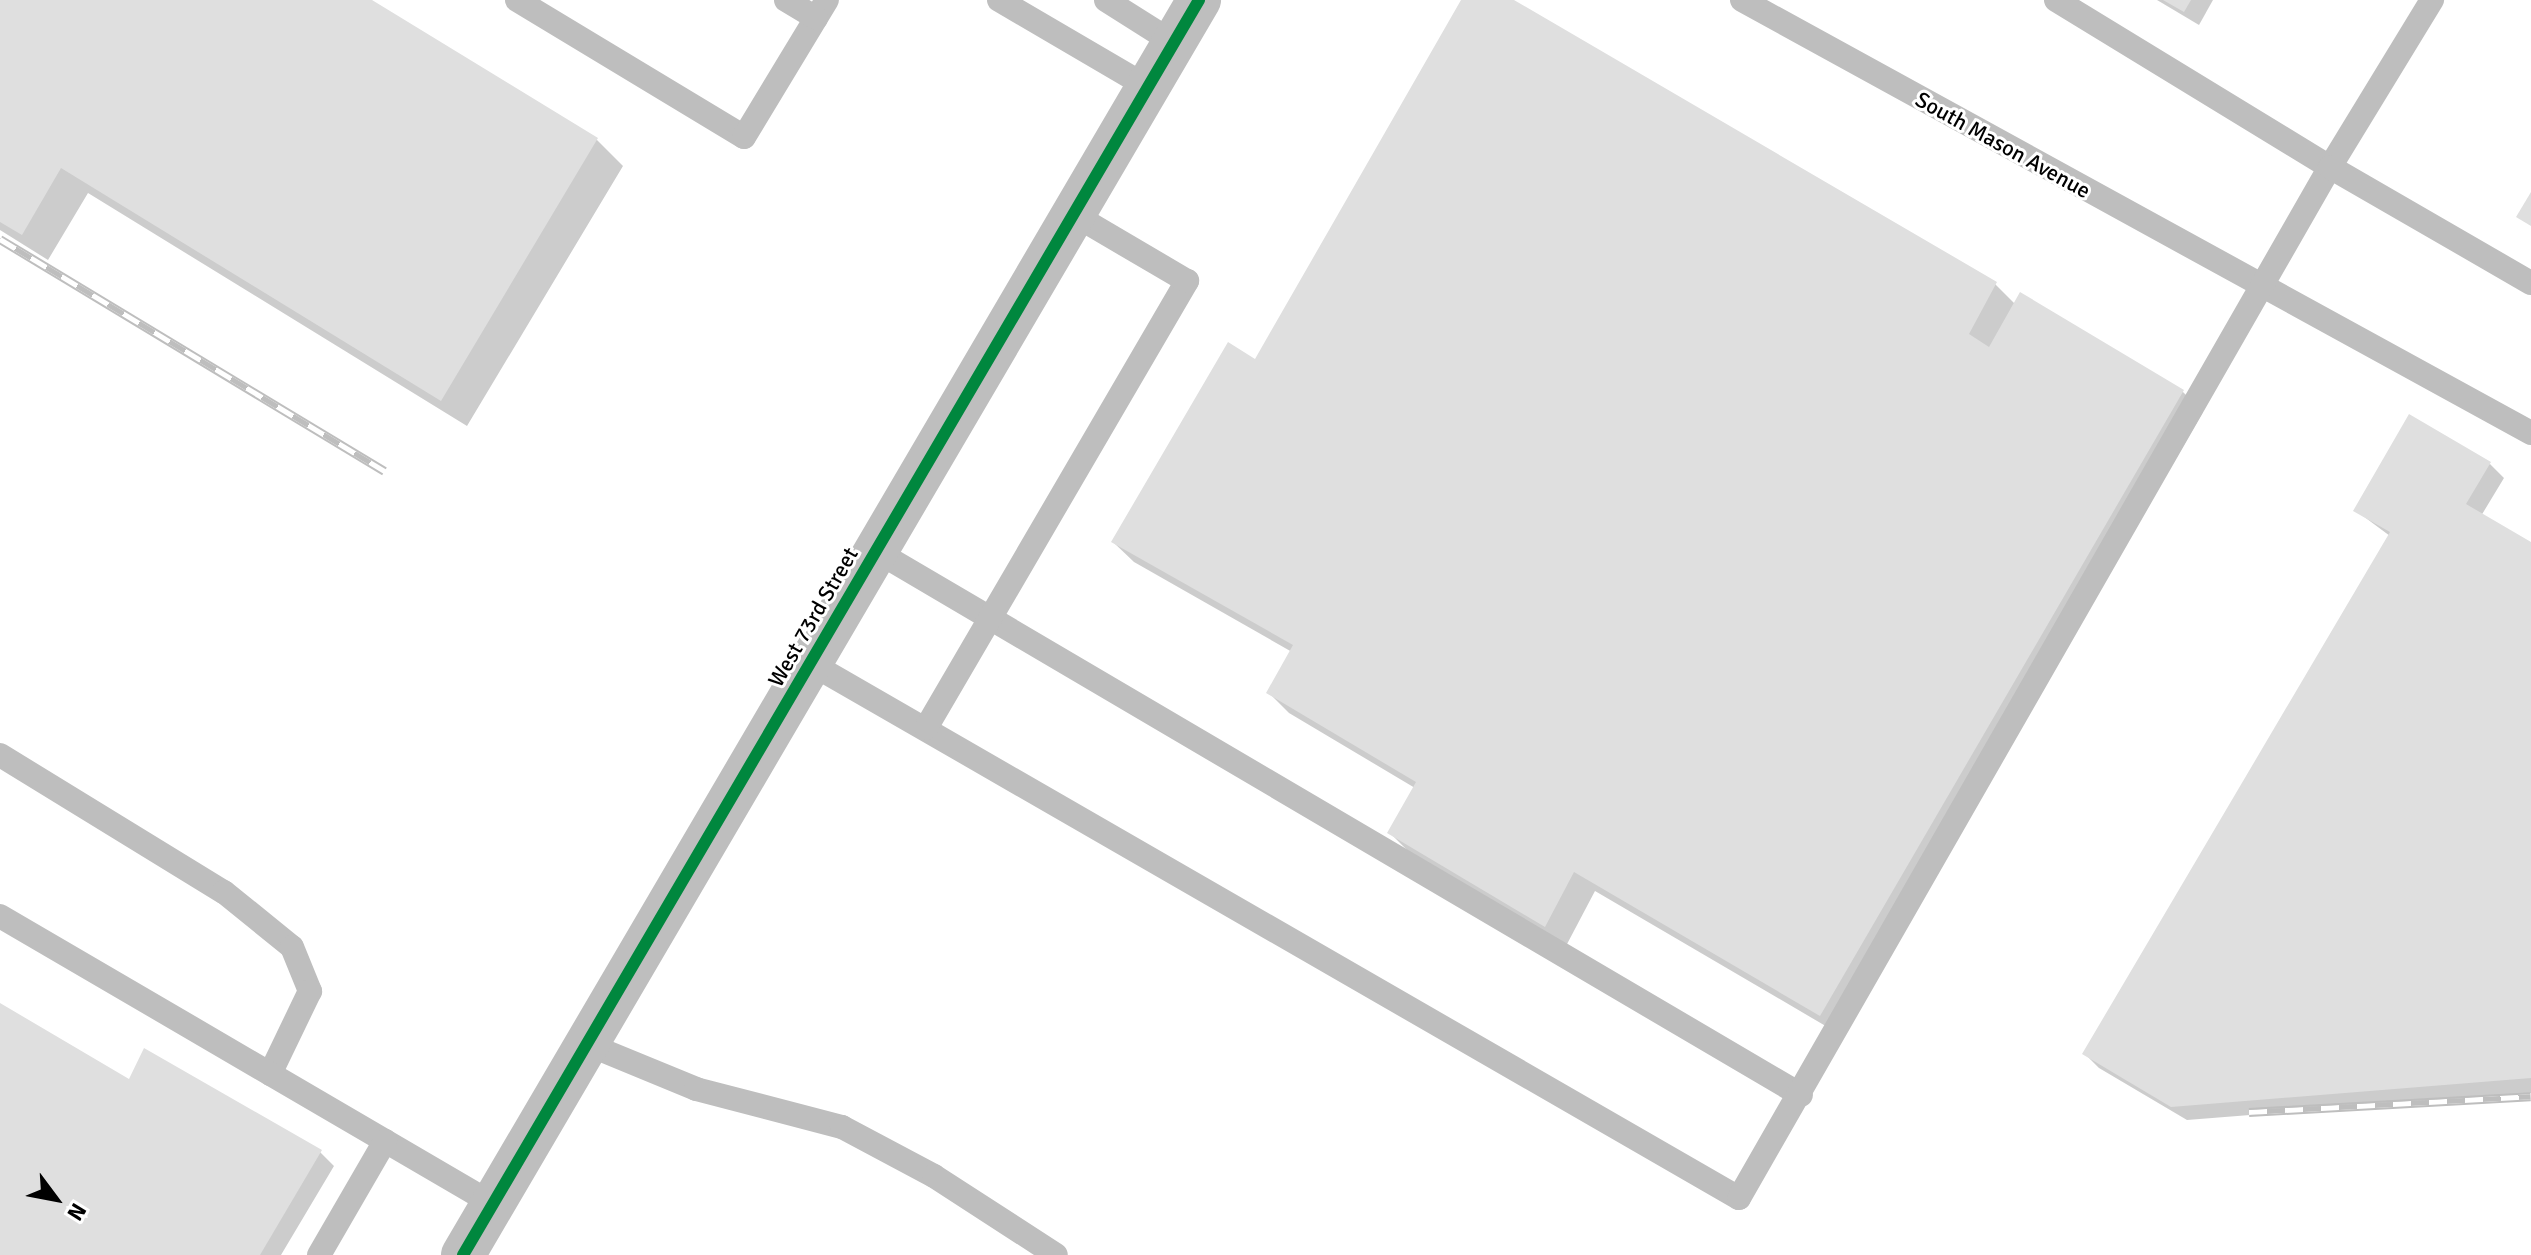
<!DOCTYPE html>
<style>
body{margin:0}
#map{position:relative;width:2531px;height:1255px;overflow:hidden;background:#fff;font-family:Signika,sans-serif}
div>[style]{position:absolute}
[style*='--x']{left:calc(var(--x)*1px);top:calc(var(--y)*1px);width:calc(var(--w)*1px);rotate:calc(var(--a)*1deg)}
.shadow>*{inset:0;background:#0003}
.building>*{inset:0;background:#dfdfdf}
.service>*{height:24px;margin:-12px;padding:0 12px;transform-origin:12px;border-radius:12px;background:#bebebe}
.tertiary>*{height:44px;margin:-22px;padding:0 22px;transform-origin:22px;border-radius:22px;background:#bebebe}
.rail>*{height:9px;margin-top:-4.5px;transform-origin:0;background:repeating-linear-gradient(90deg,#fff 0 18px,#bebebe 0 36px);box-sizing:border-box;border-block:2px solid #bebebe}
.cycleway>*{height:12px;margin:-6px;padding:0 6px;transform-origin:6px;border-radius:6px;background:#00873e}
span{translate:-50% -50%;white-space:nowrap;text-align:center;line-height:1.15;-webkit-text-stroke:6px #fff;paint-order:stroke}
.street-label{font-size:22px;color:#000}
.north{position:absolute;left:16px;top:1159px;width:80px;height:80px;-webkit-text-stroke:6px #fff;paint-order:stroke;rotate:122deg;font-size:22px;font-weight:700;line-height:32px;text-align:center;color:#000}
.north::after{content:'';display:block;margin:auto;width:28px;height:36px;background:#000;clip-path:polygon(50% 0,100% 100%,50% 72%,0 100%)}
</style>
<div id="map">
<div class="shadow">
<i style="clip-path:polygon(0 0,369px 0,597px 140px,623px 166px,467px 426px,88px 193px,48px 260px,0 230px)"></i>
<i style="clip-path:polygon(1463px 0,1510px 0,1995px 284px,2015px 304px,2183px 392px,2203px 412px,1841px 1035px,1595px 891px,1566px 946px,1410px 853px,1389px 832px,1415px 788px,1289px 713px,1269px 693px,1292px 652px,1134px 562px,1113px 542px,1256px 362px)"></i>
<i style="clip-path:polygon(2157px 0,2213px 0,2199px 25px)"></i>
<i style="clip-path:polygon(2490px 464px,2504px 478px,2481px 516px,2531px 545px,2531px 1093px,2187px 1120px,2099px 1068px,2085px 1054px,2390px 536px,2355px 510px)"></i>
<i style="clip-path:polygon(0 1006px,130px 1081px,320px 1152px,334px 1166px,281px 1255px,0 1255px)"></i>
</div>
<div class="building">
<i style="clip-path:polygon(0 0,372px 0,598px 138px,441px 401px,61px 168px,22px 235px,0 222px)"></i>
<i style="clip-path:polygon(1461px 0,1514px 0,1997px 282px,1969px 334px,1989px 347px,2020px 292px,2184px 390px,1820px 1016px,1574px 872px,1545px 927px,1387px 833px,1416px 782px,1266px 693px,1293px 645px,1111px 542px,1228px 342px,1255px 359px)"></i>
<i style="clip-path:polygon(2163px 0,2191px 0,2184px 12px)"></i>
<i style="clip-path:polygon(2531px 192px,2531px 226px,2516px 217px)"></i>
<i style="clip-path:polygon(2409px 414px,2491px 462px,2466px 504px,2531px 542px,2531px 1078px,2171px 1107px,2082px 1054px,2390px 532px,2353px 511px)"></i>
<i style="clip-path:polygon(0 1003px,129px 1079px,144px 1048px,322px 1150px,260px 1255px,0 1255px)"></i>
</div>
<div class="service">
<i style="--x:517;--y:0;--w:265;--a:31.1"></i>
<i style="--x:744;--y:137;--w:160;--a:-58.8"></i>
<i style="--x:786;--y:0;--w:35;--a:31"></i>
<i style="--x:999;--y:0;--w:173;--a:30.3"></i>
<i style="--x:1106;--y:0;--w:80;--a:32.3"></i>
<i style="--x:1742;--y:0;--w:900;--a:28.76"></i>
<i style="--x:2056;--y:0;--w:321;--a:31.4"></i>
<i style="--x:2330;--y:167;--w:196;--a:-58.6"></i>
<i style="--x:876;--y:551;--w:1073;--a:30.46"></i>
<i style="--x:810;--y:663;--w:1072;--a:29.94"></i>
<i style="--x:1739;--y:1198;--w:1188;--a:-60.18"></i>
<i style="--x:2330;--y:167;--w:232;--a:30"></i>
<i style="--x:926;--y:728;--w:518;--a:-59.72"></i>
<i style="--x:1187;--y:281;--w:132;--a:-149.6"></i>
<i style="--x:0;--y:755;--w:263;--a:31.5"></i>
<i style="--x:224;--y:892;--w:87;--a:39"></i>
<i style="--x:292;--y:947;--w:48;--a:67.8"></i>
<i style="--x:310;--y:991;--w:92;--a:115.7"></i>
<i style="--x:0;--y:916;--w:571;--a:30.29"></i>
<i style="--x:587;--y:1044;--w:118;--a:22.4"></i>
<i style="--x:696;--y:1089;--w:151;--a:14.6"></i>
<i style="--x:842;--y:1127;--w:104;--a:28"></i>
<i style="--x:934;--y:1176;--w:145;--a:32.9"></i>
<i style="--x:319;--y:1255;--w:132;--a:-59.9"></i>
</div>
<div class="tertiary">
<i style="--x:463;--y:1255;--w:1455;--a:-59.61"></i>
</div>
<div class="rail">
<i style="--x:0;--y:239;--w:449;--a:31.1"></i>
<i style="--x:2249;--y:1112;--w:282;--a:-3.2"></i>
</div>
<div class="cycleway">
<i style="--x:463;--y:1255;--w:1455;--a:-59.61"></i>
</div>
<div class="street-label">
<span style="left:2003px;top:145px;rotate:29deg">South Mason Avenue</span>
<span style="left:813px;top:617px;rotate:-60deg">West 73rd Street</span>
</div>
<div class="north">N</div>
</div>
